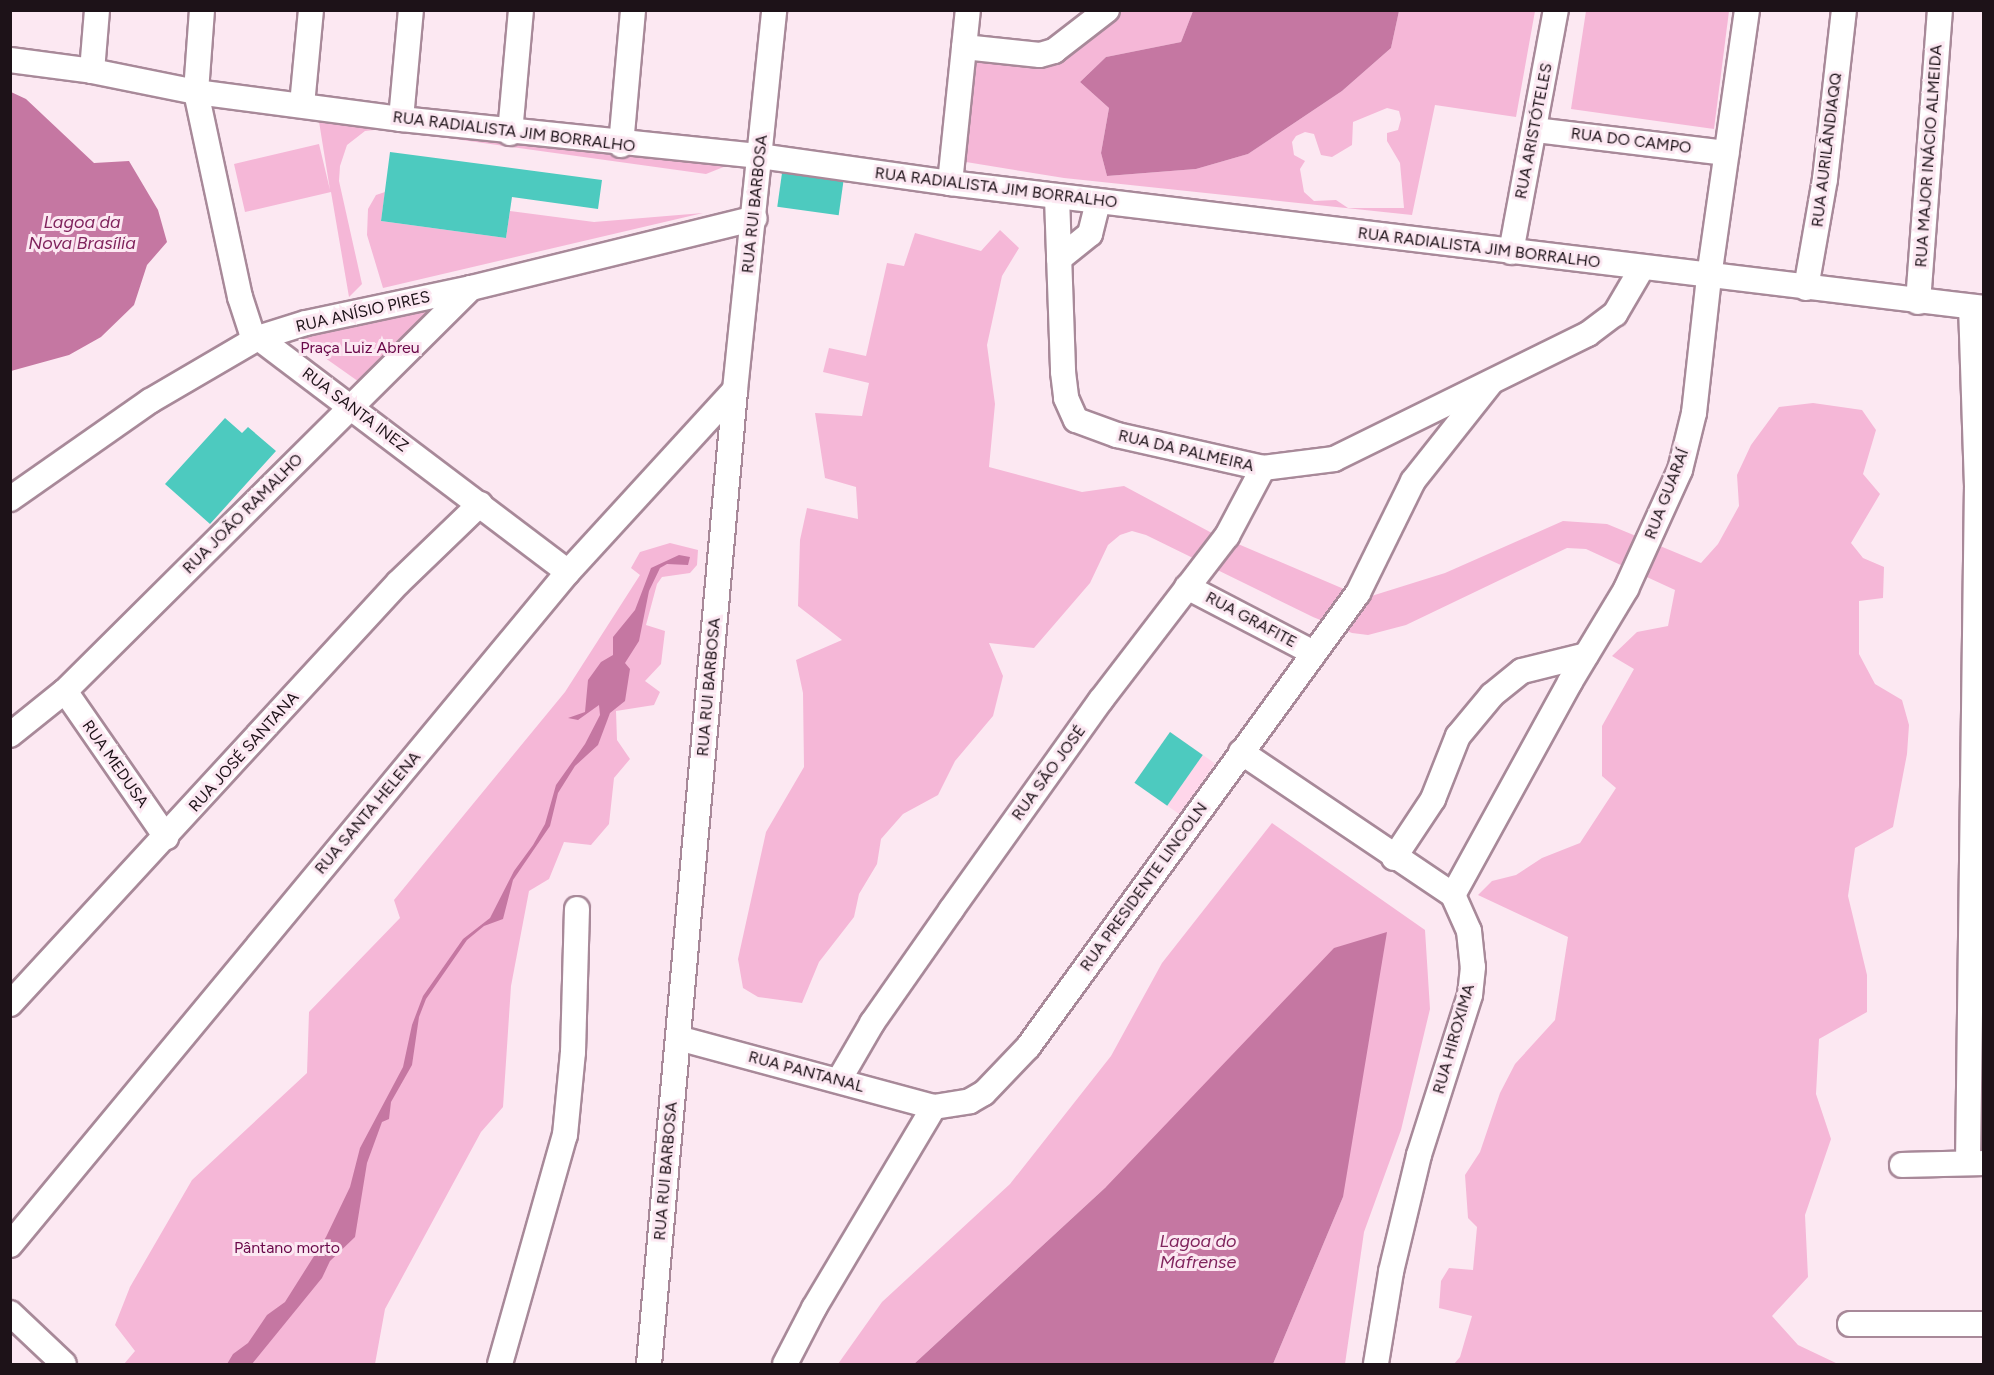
<!DOCTYPE html>
<meta charset="utf-8">
<style>
body{margin:0}
#map{position:relative;width:1994px;height:1375px;overflow:hidden;background:#fce8f2;font-family:Figtree,sans-serif}
div>[style]{position:absolute}
[style*='--x']{left:calc(var(--x)*1px);top:calc(var(--y)*1px);width:calc(var(--w)*1px);rotate:calc(var(--a)*1deg)}
.built>*{inset:0;background:#ffd6ea;transform-origin:0 0}
.green>*{inset:0;background:#f5b7d7}
.water>*{inset:0;background:#c577a2}
.building>*{inset:0;background:#4dcabf;transform-origin:0 0}
.roads{filter:drop-shadow(2px 0 #a88999) drop-shadow(-2px 0 #a88999) drop-shadow(0 2px #a88999) drop-shadow(0 -2px #a88999)}
.minor>*{height:24px;margin:-12px;padding:0 12px;transform-origin:12px;border-radius:12px;background:#fff}
span{translate:-50% -50%;white-space:nowrap;text-align:center;line-height:1.15;-webkit-text-stroke:6px #fce8f2;paint-order:stroke}
.street-label{font-size:16px;color:#1d1218}
.park-label{font-size:16px;color:#690849}
.water-label{font-size:18px;color:#80245d;font-style:italic}
.frame{position:absolute;inset:0;border:12px solid #1d1218;pointer-events:none}
</style>
<div id="map">
<div class="built">
<i style="left:1170px;top:732px;width:55px;height:62px;rotate:35deg"></i>
</div>
<div class="green">
<i style="clip-path:polygon(evenodd,1119px 11px,1193px 11px,1181px 42px,1106px 57px,1080px 82px,1109px 108px,1101px 153px,1107px 176px,1196px 169px,1248px 154px,1342px 91px,1391px 48px,1399px 11px,1535px 11px,1516px 117px,1435px 105px,1412px 215px,1064px 178px,966px 162px,977px 56px,1085px 42px,1119px 11px,1387px 108px,1399px 111px,1401px 119px,1398px 130px,1387px 133px,1387px 141px,1400px 163px,1404px 208px,1348px 208px,1336px 200px,1314px 201px,1304px 192px,1300px 169px,1305px 161px,1294px 155px,1292px 142px,1296px 136px,1305px 132px,1314px 134px,1321px 155px,1332px 157px,1352px 145px,1353px 122px,1387px 108px)"></i>
<i style="clip-path:polygon(1586px 11px,1729px 11px,1714px 129px,1571px 109px)"></i>
<i style="clip-path:polygon(317px 109px,731px 164px,706px 174px,383px 129px,365px 131px,347px 145px,340px 166px,339px 181px,362px 284px,349px 297px,331px 192px,245px 212px,234px 164px,319px 144px,330px 190px)"></i>
<i style="clip-path:polygon(385px 192px,381px 221px,506px 238px,510px 211px,594px 222px,703px 213px,383px 288px,367px 235px,368px 209px,376px 195px)"></i>
<i style="clip-path:polygon(1000px 230px,1019px 248px,1002px 276px,987px 345px,995px 404px,989px 467px,1082px 492px,1124px 486px,1210px 532px,1365px 598px,1445px 573px,1563px 521px,1607px 524px,1701px 563px,1718px 544px,1739px 506px,1737px 475px,1751px 445px,1779px 407px,1813px 403px,1862px 410px,1876px 430px,1863px 474px,1880px 494px,1851px 543px,1863px 558px,1884px 567px,1883px 598px,1859px 601px,1859px 654px,1875px 684px,1902px 700px,1909px 725px,1907px 754px,1893px 827px,1855px 848px,1848px 896px,1867px 975px,1867px 1012px,1819px 1039px,1816px 1094px,1831px 1139px,1805px 1215px,1808px 1277px,1772px 1316px,1798px 1345px,1838px 1364px,1454px 1364px,1460px 1357px,1472px 1316px,1439px 1308px,1441px 1281px,1449px 1268px,1473px 1270px,1477px 1227px,1468px 1218px,1465px 1175px,1480px 1152px,1500px 1093px,1515px 1064px,1555px 1020px,1568px 937px,1478px 895px,1492px 881px,1516px 875px,1542px 858px,1580px 843px,1616px 788px,1602px 776px,1602px 726px,1634px 669px,1612px 656px,1637px 632px,1668px 626px,1675px 590px,1586px 549px,1567px 548px,1406px 625px,1368px 635px,1352px 633px,1313px 617px,1146px 535px,1132px 531px,1120px 535px,1108px 545px,1090px 583px,1034px 648px,989px 643px,1003px 676px,993px 716px,955px 761px,938px 795px,903px 814px,881px 839px,877px 864px,859px 894px,854px 917px,819px 962px,802px 1003px,758px 997px,743px 988px,738px 959px,766px 832px,804px 767px,803px 693px,796px 660px,842px 640px,798px 606px,800px 540px,807px 508px,858px 519px,856px 487px,825px 478px,815px 413px,862px 416px,869px 383px,823px 372px,829px 348px,866px 356px,887px 263px,904px 266px,915px 233px,981px 251px)"></i>
<i style="clip-path:polygon(440px 305px,362px 384px,294px 336px)"></i>
<i style="clip-path:polygon(670px 543px,698px 550px,697px 565px,690px 573px,662px 577px,657px 584px,646px 625px,665px 631px,661px 664px,645px 681px,660px 692px,654px 705px,616px 711px,617px 740px,630px 759px,614px 778px,609px 824px,591px 845px,564px 842px,549px 879px,529px 891px,511px 986px,503px 1107px,481px 1132px,385px 1309px,375px 1364px,124px 1364px,135px 1351px,115px 1325px,130px 1287px,192px 1180px,307px 1073px,309px 1012px,400px 918px,394px 900px,565px 692px,640px 575px,631px 568px,640px 552px)"></i>
<i style="clip-path:polygon(1272px 823px,1425px 930px,1430px 1009px,1401px 1130px,1364px 1232px,1345px 1364px,1273px 1364px,1343px 1197px,1106px 1187px,914px 1364px,838px 1364px,882px 1302px,1010px 1184px,1111px 1056px,1162px 963px)"></i>
</div>
<div class="water">
<i style="clip-path:polygon(1193px 11px,1193px 10px,1399px 11px,1391px 48px,1342px 91px,1248px 154px,1196px 169px,1107px 176px,1101px 153px,1109px 108px,1080px 82px,1106px 57px,1181px 42px)"></i>
<i style="clip-path:polygon(11px 92px,26px 99px,94px 163px,129px 161px,158px 210px,167px 242px,147px 265px,134px 305px,101px 337px,69px 355px,11px 371px)"></i>
<i style="clip-path:polygon(679px 555px,690px 557px,688px 565px,667px 564px,660px 568px,649px 591px,639px 641px,625px 663px,630px 669px,625px 701px,610px 713px,598px 745px,575px 766px,558px 793px,550px 826px,513px 880px,503px 919px,484px 926px,467px 940px,426px 999px,419px 1017px,412px 1065px,391px 1102px,389px 1119px,382px 1122px,367px 1163px,355px 1237px,330px 1261px,322px 1278px,252px 1364px,227px 1364px,233px 1354px,248px 1343px,267px 1315px,285px 1302px,326px 1237px,350px 1187px,360px 1148px,403px 1067px,412px 1025px,423px 996px,463px 939px,490px 918px,514px 871px,533px 845px,545px 824px,556px 785px,585px 744px,600px 715px,599px 705px,578px 720px,568px 718px,585px 712px,588px 680px,601px 662px,613px 655px,613px 637px,635px 610px,651px 568px)"></i>
<i style="clip-path:polygon(1387px 932px,1343px 1197px,1273px 1364px,914px 1364px,1106px 1187px,1334px 948px)"></i>
</div>
<div class="building">
<i style="clip-path:polygon(390px 152px,602px 180px,598px 209px,512px 197px,506px 238px,381px 221px)"></i>
<i style="left:782px;top:173px;width:62px;height:34px;rotate:8deg"></i>
<i style="clip-path:polygon(225px 418px,242px 433px,248px 427px,276px 451px,210px 524px,165px 484px)"></i>
<i style="left:1170px;top:732px;width:40px;height:62px;rotate:35deg"></i>
</div>
<div class="roads">
<div class="minor">
<i style="--x:202;--y:10;--w:82;--a:94.2"></i>
<i style="--x:196;--y:92;--w:210;--a:77.9"></i>
<i style="--x:240;--y:297;--w:38;--a:72"></i>
<i style="--x:252;--y:333;--w:396;--a:37.1"></i>
<i style="--x:964;--y:47;--w:76;--a:6"></i>
<i style="--x:1040;--y:55;--w:15;--a:-16"></i>
<i style="--x:1054;--y:51;--w:67;--a:-37.7"></i>
<i style="--x:10;--y:60;--w:83;--a:7.6"></i>
<i style="--x:92;--y:71;--w:106;--a:11.4"></i>
<i style="--x:196;--y:92;--w:207;--a:7.5"></i>
<i style="--x:401;--y:119;--w:361;--a:5.9"></i>
<i style="--x:760;--y:156;--w:192;--a:8.1"></i>
<i style="--x:950;--y:183;--w:1042;--a:6.89"></i>
<i style="--x:92;--y:71;--w:61;--a:-85.3"></i>
<i style="--x:302;--y:105;--w:95;--a:-84.6"></i>
<i style="--x:401;--y:119;--w:109;--a:-84.8"></i>
<i style="--x:1536;--y:130;--w:192;--a:6.9"></i>
<i style="--x:510;--y:133;--w:123;--a:-84.9"></i>
<i style="--x:621;--y:145;--w:136;--a:-84.9"></i>
<i style="--x:950;--y:183;--w:174;--a:-84.1"></i>
<i style="--x:1057;--y:197;--w:175;--a:88"></i>
<i style="--x:1063;--y:372;--w:26;--a:83"></i>
<i style="--x:1066;--y:398;--w:24;--a:66"></i>
<i style="--x:1076;--y:420;--w:44;--a:20.1"></i>
<i style="--x:1117;--y:435;--w:150;--a:12.7"></i>
<i style="--x:1263;--y:468;--w:72;--a:-7.2"></i>
<i style="--x:1334;--y:459;--w:283;--a:-26.2"></i>
<i style="--x:1588;--y:334;--w:34;--a:-37"></i>
<i style="--x:1615;--y:314;--w:53;--a:-59.6"></i>
<i style="--x:1511;--y:252;--w:246;--a:-79.5"></i>
<i style="--x:1059;--y:259;--w:40;--a:-39"></i>
<i style="--x:1090;--y:234;--w:33;--a:-76"></i>
<i style="--x:1806;--y:288;--w:111;--a:-80.1"></i>
<i style="--x:1825;--y:179;--w:170;--a:-83.6"></i>
<i style="--x:1918;--y:302;--w:293;--a:-85.7"></i>
<i style="--x:10;--y:499;--w:171;--a:-35"></i>
<i style="--x:150;--y:401;--w:125;--a:-30.3"></i>
<i style="--x:258;--y:338;--w:50;--a:-17.4"></i>
<i style="--x:306;--y:323;--w:169;--a:-12"></i>
<i style="--x:471;--y:288;--w:292;--a:-13.8"></i>
<i style="--x:1187;--y:587;--w:143;--a:27.5"></i>
<i style="--x:65;--y:691;--w:178;--a:55.3"></i>
<i style="--x:10;--y:735;--w:70;--a:-38.7"></i>
<i style="--x:65;--y:691;--w:572;--a:-44.79"></i>
<i style="--x:1241;--y:752;--w:256;--a:34"></i>
<i style="--x:1453;--y:895;--w:39;--a:66"></i>
<i style="--x:1469;--y:931;--w:36;--a:84"></i>
<i style="--x:1473;--y:967;--w:28;--a:96"></i>
<i style="--x:1470;--y:995;--w:168;--a:107.7"></i>
<i style="--x:1419;--y:1155;--w:120;--a:103.5"></i>
<i style="--x:1391;--y:1272;--w:93;--a:99.3"></i>
<i style="--x:1394;--y:858;--w:71;--a:-56.5"></i>
<i style="--x:1433;--y:799;--w:68;--a:-68.4"></i>
<i style="--x:1458;--y:736;--w:53;--a:-50.3"></i>
<i style="--x:1492;--y:695;--w:38;--a:-39"></i>
<i style="--x:1522;--y:671;--w:66;--a:-14"></i>
<i style="--x:1453;--y:895;--w:243;--a:-61.2"></i>
<i style="--x:1570;--y:682;--w:109;--a:-58.9"></i>
<i style="--x:1626;--y:589;--w:131;--a:-65.6"></i>
<i style="--x:1680;--y:470;--w:59;--a:-76.2"></i>
<i style="--x:1694;--y:413;--w:137;--a:-83.7"></i>
<i style="--x:1709;--y:277;--w:270;--a:-81.9"></i>
<i style="--x:10;--y:1004;--w:573;--a:-47.34"></i>
<i style="--x:398;--y:583;--w:114;--a:-43.9"></i>
<i style="--x:678;--y:1038;--w:265;--a:15.1"></i>
<i style="--x:934;--y:1107;--w:36;--a:-9"></i>
<i style="--x:970;--y:1101;--w:16;--a:-30"></i>
<i style="--x:984;--y:1093;--w:64;--a:-46.3"></i>
<i style="--x:1028;--y:1047;--w:561;--a:-53.99"></i>
<i style="--x:1358;--y:593;--w:125;--a:-63.8"></i>
<i style="--x:1413;--y:481;--w:124;--a:-51.6"></i>
<i style="--x:839;--y:1080;--w:66;--a:-59.9"></i>
<i style="--x:872;--y:1023;--w:138;--a:-55"></i>
<i style="--x:951;--y:910;--w:258;--a:-54.5"></i>
<i style="--x:1101;--y:700;--w:207;--a:-52.5"></i>
<i style="--x:1227;--y:536;--w:77;--a:-62.1"></i>
<i style="--x:1968;--y:1163;--w:677;--a:-89.24"></i>
<i style="--x:1977;--y:486;--w:179;--a:-91.9"></i>
<i style="--x:1902;--y:1165;--w:82;--a:-1.4"></i>
<i style="--x:10;--y:1245;--w:874;--a:-50.34"></i>
<i style="--x:568;--y:572;--w:247;--a:-47.5"></i>
<i style="--x:10;--y:1313;--w:74;--a:43.4"></i>
<i style="--x:1850;--y:1324;--w:134;--a:0"></i>
<i style="--x:500;--y:1364;--w:238;--a:-74.2"></i>
<i style="--x:565;--y:1135;--w:83;--a:-84.5"></i>
<i style="--x:573;--y:1052;--w:143;--a:-88.4"></i>
<i style="--x:649;--y:1364;--w:978;--a:-84.95"></i>
<i style="--x:735;--y:390;--w:382;--a:-84.1"></i>
<i style="--x:785;--y:1364;--w:63;--a:-62.6"></i>
<i style="--x:814;--y:1308;--w:234;--a:-59.2"></i>
</div>
</div>
<div class="street-label">
<span style="left:1534px;top:131px;rotate:-79deg">RUA ARISTÓTELES</span>
<span style="left:514px;top:132px;rotate:7deg">RUA RADIALISTA JIM BORRALHO</span>
<span style="left:1631px;top:141px;rotate:7deg">RUA DO CAMPO</span>
<span style="left:1827px;top:150px;rotate:-83deg">RUA AURILÂNDIAQQ</span>
<span style="left:1929px;top:156px;rotate:-86deg">RUA MAJOR INÁCIO ALMEIDA</span>
<span style="left:996px;top:188px;rotate:7deg">RUA RADIALISTA JIM BORRALHO</span>
<span style="left:755px;top:204px;rotate:-84deg">RUA RUI BARBOSA</span>
<span style="left:1479px;top:248px;rotate:7deg">RUA RADIALISTA JIM BORRALHO</span>
<span style="left:363px;top:312px;rotate:-13deg">RUA ANÍSIO PIRES</span>
<span style="left:355px;top:410px;rotate:37deg">RUA SANTA INEZ</span>
<span style="left:1186px;top:451px;rotate:13deg">RUA DA PALMEIRA</span>
<span style="left:1667px;top:494px;rotate:-69deg">RUA GUARAÍ</span>
<span style="left:243px;top:514px;rotate:-45deg">RUA JOÃO RAMALHO</span>
<span style="left:1251px;top:620px;rotate:28deg">RUA GRAFITE</span>
<span style="left:709px;top:687px;rotate:-85deg">RUA RUI BARBOSA</span>
<span style="left:244px;top:752px;rotate:-48deg">RUA JOSÉ SANTANA</span>
<span style="left:115px;top:764px;rotate:55deg">RUA MEDUSA</span>
<span style="left:1049px;top:773px;rotate:-54deg">RUA SÃO JOSÉ</span>
<span style="left:368px;top:813px;rotate:-50deg">RUA SANTA HELENA</span>
<span style="left:1144px;top:887px;rotate:-54deg">RUA PRESIDENTE LINCOLN</span>
<span style="left:1454px;top:1039px;rotate:-74deg">RUA HIROXIMA</span>
<span style="left:806px;top:1072px;rotate:15deg">RUA PANTANAL</span>
<span style="left:666px;top:1171px;rotate:-85deg">RUA RUI BARBOSA</span>
</div>
<div class="park-label">
<span style="left:360px;top:348px">Praça Luiz Abreu</span>
<span style="left:287px;top:1248px">Pântano morto</span>
</div>
<div class="water-label">
<span style="left:82px;top:233px">Lagoa da<br>Nova Brasília</span>
<span style="left:1198px;top:1252px">Lagoa do<br>Mafrense</span>
</div>
<div class="frame"></div>
</div>
